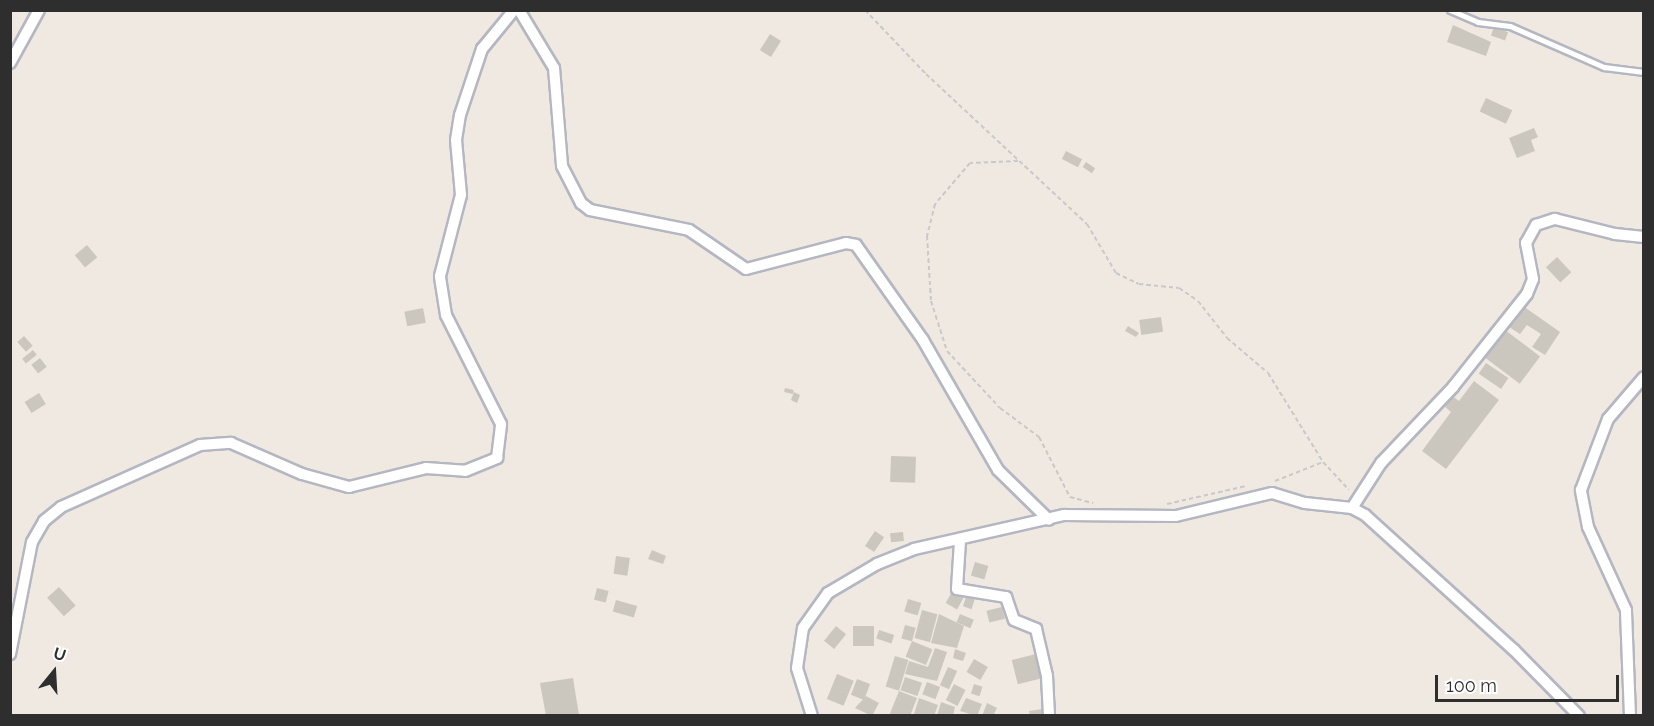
<!DOCTYPE html>
<style>
body{margin:0}
#map{position:relative;width:1654px;height:726px;overflow:hidden;background:#efe9e1;font-family:Raleway,sans-serif}
div>[style]{position:absolute}
[style*='--x']{left:calc(var(--x)*1px);top:calc(var(--y)*1px);width:calc(var(--w)*1px);rotate:calc(var(--a)*1deg)}
.building>*{inset:0;background:#cbc7bf;transform-origin:0 0}
.path>*{height:2px;margin-top:-1px;transform-origin:0;background:repeating-linear-gradient(90deg,#c9c9c9 0 4.5px,transparent 0 7.5px)}
.roads{filter:drop-shadow(2px 0 #b4b7c1) drop-shadow(-2px 0 #b4b7c1) drop-shadow(0 2px #b4b7c1) drop-shadow(0 -2px #b4b7c1)}
.lane>*{height:5px;margin:-2.5px;padding:0 2.5px;transform-origin:2.5px;border-radius:2.5px;background:#fff}
.street>*{height:10px;margin:-5px;padding:0 5px;transform-origin:5px;border-radius:5px;background:#fff}
span{translate:-50% -50%;white-space:nowrap;text-align:center;line-height:1.15;-webkit-text-stroke:5px #fff;paint-order:stroke}
.frame{position:absolute;inset:0;border:12px solid #2e2e2e;pointer-events:none}
.north{position:absolute;left:24px;top:642px;width:60px;height:60px;-webkit-text-stroke:4px #fff;paint-order:stroke;rotate:18deg;font-size:16px;font-weight:700;line-height:24px;text-align:center;color:#2e2e2e}
.north::after{content:'';display:block;margin:auto;width:21px;height:27px;background:#2e2e2e;clip-path:polygon(50% 0,100% 100%,50% 72%,0 100%)}
.scale{position:absolute;left:1435px;top:675px;width:184px;height:27px;box-sizing:border-box;border:3px solid #2e2e2e;border-top:0;padding-left:8px;font-size:18px;line-height:21px;white-space:nowrap;color:#2e2e2e;-webkit-text-stroke:4px #fff;paint-order:stroke}
</style>
<div id="map">
<div class="building">
<i style="clip-path:polygon(1453px 25px,1491px 42px,1486px 56px,1447px 42px)"></i>
<i style="left:1494px;top:27px;width:15px;height:9px;rotate:20deg"></i>
<i style="left:770px;top:34px;width:13px;height:19px;rotate:32deg"></i>
<i style="left:1486px;top:98px;width:29px;height:15px;rotate:25deg"></i>
<i style="clip-path:polygon(1534px 128px,1538px 137px,1531px 140px,1535px 151px,1517px 158px,1509px 138px)"></i>
<i style="left:1066px;top:151px;width:18px;height:9px;rotate:27deg"></i>
<i style="left:1086px;top:162px;width:11px;height:6px;rotate:34deg"></i>
<i style="left:87px;top:245px;width:16px;height:16px;rotate:50deg"></i>
<i style="left:1557px;top:257px;width:21px;height:15px;rotate:47deg"></i>
<i style="clip-path:polygon(1523px 306px,1560px 332px,1545px 355px,1532px 347px,1541px 334px,1527px 325px,1520px 334px,1509px 327px)"></i>
<i style="left:423px;top:308px;width:15px;height:19px;rotate:79deg"></i>
<i style="left:1161px;top:317px;width:15px;height:22px;rotate:82deg"></i>
<i style="clip-path:polygon(1128px 326px,1139px 333px,1136px 337px,1125px 331px)"></i>
<i style="left:1505px;top:330px;width:44px;height:34px;rotate:37deg"></i>
<i style="left:24px;top:336px;width:13px;height:9px;rotate:48deg"></i>
<i style="left:33px;top:350px;width:6px;height:14px;rotate:51deg"></i>
<i style="left:40px;top:358px;width:11px;height:11px;rotate:52deg"></i>
<i style="left:1486px;top:363px;width:27px;height:13px;rotate:34deg"></i>
<i style="clip-path:polygon(1474px 381px,1499px 400px,1446px 469px,1422px 451px,1451px 412px,1443px 405px,1451px 395px,1459px 401px)"></i>
<i style="left:785px;top:388px;width:9px;height:4px;rotate:13deg"></i>
<i style="clip-path:polygon(794px 392px,800px 395px,797px 403px,791px 400px)"></i>
<i style="left:39px;top:393px;width:13px;height:17px;rotate:58deg"></i>
<i style="left:891px;top:456px;width:25px;height:26px;rotate:2deg"></i>
<i style="left:875px;top:531px;width:11px;height:18px;rotate:34deg"></i>
<i style="left:903px;top:532px;width:9px;height:13px;rotate:84deg"></i>
<i style="clip-path:polygon(652px 550px,666px 556px,663px 564px,648px 559px)"></i>
<i style="left:616px;top:556px;width:14px;height:18px;rotate:8deg"></i>
<i style="left:975px;top:562px;width:14px;height:14px;rotate:17deg"></i>
<i style="left:59px;top:587px;width:25px;height:16px;rotate:48deg"></i>
<i style="left:597px;top:588px;width:12px;height:12px;rotate:14deg"></i>
<i style="left:953px;top:590px;width:13px;height:15px;rotate:29deg"></i>
<i style="left:967px;top:594px;width:9px;height:13px;rotate:18deg"></i>
<i style="left:908px;top:599px;width:14px;height:13px;rotate:17deg"></i>
<i style="left:616px;top:600px;width:22px;height:12px;rotate:16deg"></i>
<i style="left:1002px;top:607px;width:12px;height:16px;rotate:76deg"></i>
<i style="left:922px;top:610px;width:16px;height:29px;rotate:15deg"></i>
<i style="clip-path:polygon(939px 614px,964px 626px,957px 648px,931px 643px)"></i>
<i style="left:960px;top:614px;width:15px;height:9px;rotate:23deg"></i>
<i style="left:905px;top:625px;width:11px;height:14px;rotate:15deg"></i>
<i style="left:836px;top:626px;width:13px;height:19px;rotate:39deg"></i>
<i style="left:853px;top:626px;width:21px;height:20px"></i>
<i style="left:879px;top:630px;width:16px;height:9px;rotate:18deg"></i>
<i style="left:912px;top:641px;width:22px;height:17px;rotate:22deg"></i>
<i style="clip-path:polygon(935px 648px,947px 652px,937px 681px,905px 674px,909px 661px,928px 667px)"></i>
<i style="clip-path:polygon(955px 649px,966px 653px,963px 661px,953px 658px)"></i>
<i style="left:1036px;top:654px;width:25px;height:25px;rotate:76deg"></i>
<i style="left:895px;top:656px;width:14px;height:32px;rotate:17deg"></i>
<i style="left:974px;top:659px;width:16px;height:15px;rotate:30deg"></i>
<i style="left:948px;top:667px;width:10px;height:20px;rotate:24deg"></i>
<i style="left:837px;top:674px;width:18px;height:27px;rotate:22deg"></i>
<i style="left:905px;top:677px;width:18px;height:14px;rotate:19deg"></i>
<i style="clip-path:polygon(573px 678px,579px 715px,546px 716px,540px 683px)"></i>
<i style="left:857px;top:679px;width:14px;height:17px;rotate:21deg"></i>
<i style="left:927px;top:682px;width:14px;height:13px;rotate:21deg"></i>
<i style="left:954px;top:684px;width:13px;height:18px;rotate:27deg"></i>
<i style="left:974px;top:684px;width:9px;height:10px;rotate:18deg"></i>
<i style="clip-path:polygon(899px 691px,917px 698px,910px 716px,889px 716px)"></i>
<i style="clip-path:polygon(866px 696px,879px 703px,872px 716px,855px 708px)"></i>
<i style="clip-path:polygon(919px 698px,938px 705px,934px 716px,914px 714px)"></i>
<i style="clip-path:polygon(966px 698px,982px 704px,977px 716px,960px 711px)"></i>
<i style="clip-path:polygon(941px 702px,955px 707px,953px 716px,937px 716px)"></i>
<i style="clip-path:polygon(987px 703px,997px 708px,993px 716px,982px 716px)"></i>
<i style="clip-path:polygon(1042px 709px,1043px 716px,1030px 716px,1029px 711px)"></i>
</div>
<div class="path">
<i style="--x:865;--y:10;--w:88;--a:46.4"></i>
<i style="--x:926;--y:74;--w:220;--a:43"></i>
<i style="--x:1087;--y:224;--w:57;--a:59.4"></i>
<i style="--x:1116;--y:273;--w:25;--a:26"></i>
<i style="--x:1139;--y:284;--w:40;--a:5.7"></i>
<i style="--x:1179;--y:288;--w:23;--a:34"></i>
<i style="--x:1198;--y:301;--w:47;--a:51.9"></i>
<i style="--x:1227;--y:338;--w:54;--a:40.5"></i>
<i style="--x:1268;--y:373;--w:105;--a:58.3"></i>
<i style="--x:1323;--y:462;--w:38;--a:47"></i>
<i style="--x:1018;--y:161;--w:48;--a:177.6"></i>
<i style="--x:970;--y:163;--w:54;--a:130.5"></i>
<i style="--x:935;--y:204;--w:33;--a:104"></i>
<i style="--x:927;--y:236;--w:65;--a:86.5"></i>
<i style="--x:931;--y:301;--w:52;--a:72.3"></i>
<i style="--x:947;--y:351;--w:78;--a:47.1"></i>
<i style="--x:1000;--y:408;--w:49;--a:36.6"></i>
<i style="--x:1039;--y:437;--w:68;--a:62.7"></i>
<i style="--x:1070;--y:497;--w:24;--a:15"></i>
<i style="--x:1275;--y:481;--w:52;--a:-21.6"></i>
<i style="--x:1167;--y:504;--w:81;--a:-12.8"></i>
</div>
<div class="roads">
<div class="lane">
<i style="--x:1450;--y:10;--w:30;--a:23"></i>
<i style="--x:1478;--y:22;--w:32;--a:7"></i>
<i style="--x:1510;--y:26;--w:103;--a:23.6"></i>
<i style="--x:1604;--y:67;--w:40;--a:7.1"></i>
</div>
<div class="street">
<i style="--x:519;--y:10;--w:68;--a:58.9"></i>
<i style="--x:554;--y:68;--w:98;--a:85.3"></i>
<i style="--x:562;--y:166;--w:42;--a:62.8"></i>
<i style="--x:581;--y:203;--w:11;--a:38"></i>
<i style="--x:590;--y:210;--w:101;--a:11.4"></i>
<i style="--x:689;--y:230;--w:69;--a:34.4"></i>
<i style="--x:746;--y:269;--w:103;--a:-14.6"></i>
<i style="--x:846;--y:243;--w:10;--a:11"></i>
<i style="--x:856;--y:245;--w:116;--a:54.8"></i>
<i style="--x:923;--y:340;--w:150;--a:60"></i>
<i style="--x:998;--y:470;--w:71;--a:44.4"></i>
<i style="--x:10;--y:63;--w:60;--a:-61.3"></i>
<i style="--x:1352;--y:508;--w:54;--a:-57.2"></i>
<i style="--x:1381;--y:463;--w:105;--a:-46.5"></i>
<i style="--x:1453;--y:387;--w:119;--a:-51.5"></i>
<i style="--x:1527;--y:294;--w:16;--a:-68"></i>
<i style="--x:1533;--y:279;--w:37;--a:-101"></i>
<i style="--x:1526;--y:243;--w:21;--a:-61"></i>
<i style="--x:1536;--y:225;--w:20;--a:-18"></i>
<i style="--x:1555;--y:219;--w:62;--a:14"></i>
<i style="--x:1615;--y:234;--w:29;--a:6"></i>
<i style="--x:960;--y:541;--w:48;--a:93.6"></i>
<i style="--x:957;--y:589;--w:50;--a:9.3"></i>
<i style="--x:1006;--y:597;--w:24;--a:71"></i>
<i style="--x:1014;--y:620;--w:24;--a:22"></i>
<i style="--x:1036;--y:629;--w:48;--a:76.8"></i>
<i style="--x:1047;--y:676;--w:40;--a:87.1"></i>
<i style="--x:10;--y:654;--w:114;--a:-78.9"></i>
<i style="--x:32;--y:542;--w:24;--a:-60"></i>
<i style="--x:44;--y:521;--w:22;--a:-39"></i>
<i style="--x:61;--y:507;--w:152;--a:-24"></i>
<i style="--x:200;--y:445;--w:31;--a:-4"></i>
<i style="--x:231;--y:443;--w:77;--a:23.6"></i>
<i style="--x:302;--y:474;--w:49;--a:15.5"></i>
<i style="--x:349;--y:487;--w:79;--a:-13.9"></i>
<i style="--x:426;--y:468;--w:39;--a:4"></i>
<i style="--x:465;--y:471;--w:35;--a:-22"></i>
<i style="--x:497;--y:458;--w:34;--a:-83"></i>
<i style="--x:501;--y:424;--w:122;--a:-116.8"></i>
<i style="--x:446;--y:315;--w:39;--a:-99"></i>
<i style="--x:440;--y:276;--w:84;--a:-75.5"></i>
<i style="--x:461;--y:195;--w:55;--a:-95.2"></i>
<i style="--x:456;--y:140;--w:25;--a:-81"></i>
<i style="--x:460;--y:115;--w:70;--a:-71.6"></i>
<i style="--x:482;--y:49;--w:50;--a:-50.6"></i>
<i style="--x:812;--y:716;--w:50;--a:-107.4"></i>
<i style="--x:797;--y:668;--w:40;--a:-81.5"></i>
<i style="--x:803;--y:628;--w:43;--a:-54.5"></i>
<i style="--x:828;--y:593;--w:57;--a:-30.6"></i>
<i style="--x:877;--y:564;--w:40;--a:-22"></i>
<i style="--x:914;--y:549;--w:154;--a:-12.8"></i>
<i style="--x:1064;--y:515;--w:112;--a:0.5"></i>
<i style="--x:1176;--y:516;--w:99;--a:-13.5"></i>
<i style="--x:1272;--y:493;--w:34;--a:17"></i>
<i style="--x:1305;--y:503;--w:47;--a:6.1"></i>
<i style="--x:1352;--y:508;--w:15;--a:28"></i>
<i style="--x:1365;--y:515;--w:200;--a:42.2"></i>
<i style="--x:1513;--y:649;--w:94;--a:45.4"></i>
<i style="--x:1630;--y:716;--w:106;--a:-92.2"></i>
<i style="--x:1626;--y:610;--w:91;--a:-114.6"></i>
<i style="--x:1588;--y:527;--w:38;--a:-101"></i>
<i style="--x:1581;--y:490;--w:76;--a:-69.2"></i>
<i style="--x:1608;--y:419;--w:55;--a:-49.4"></i>
</div>
</div>
<div class="frame"></div>
<div class="north">U</div>
<div class="scale">100 m</div>
</div>
